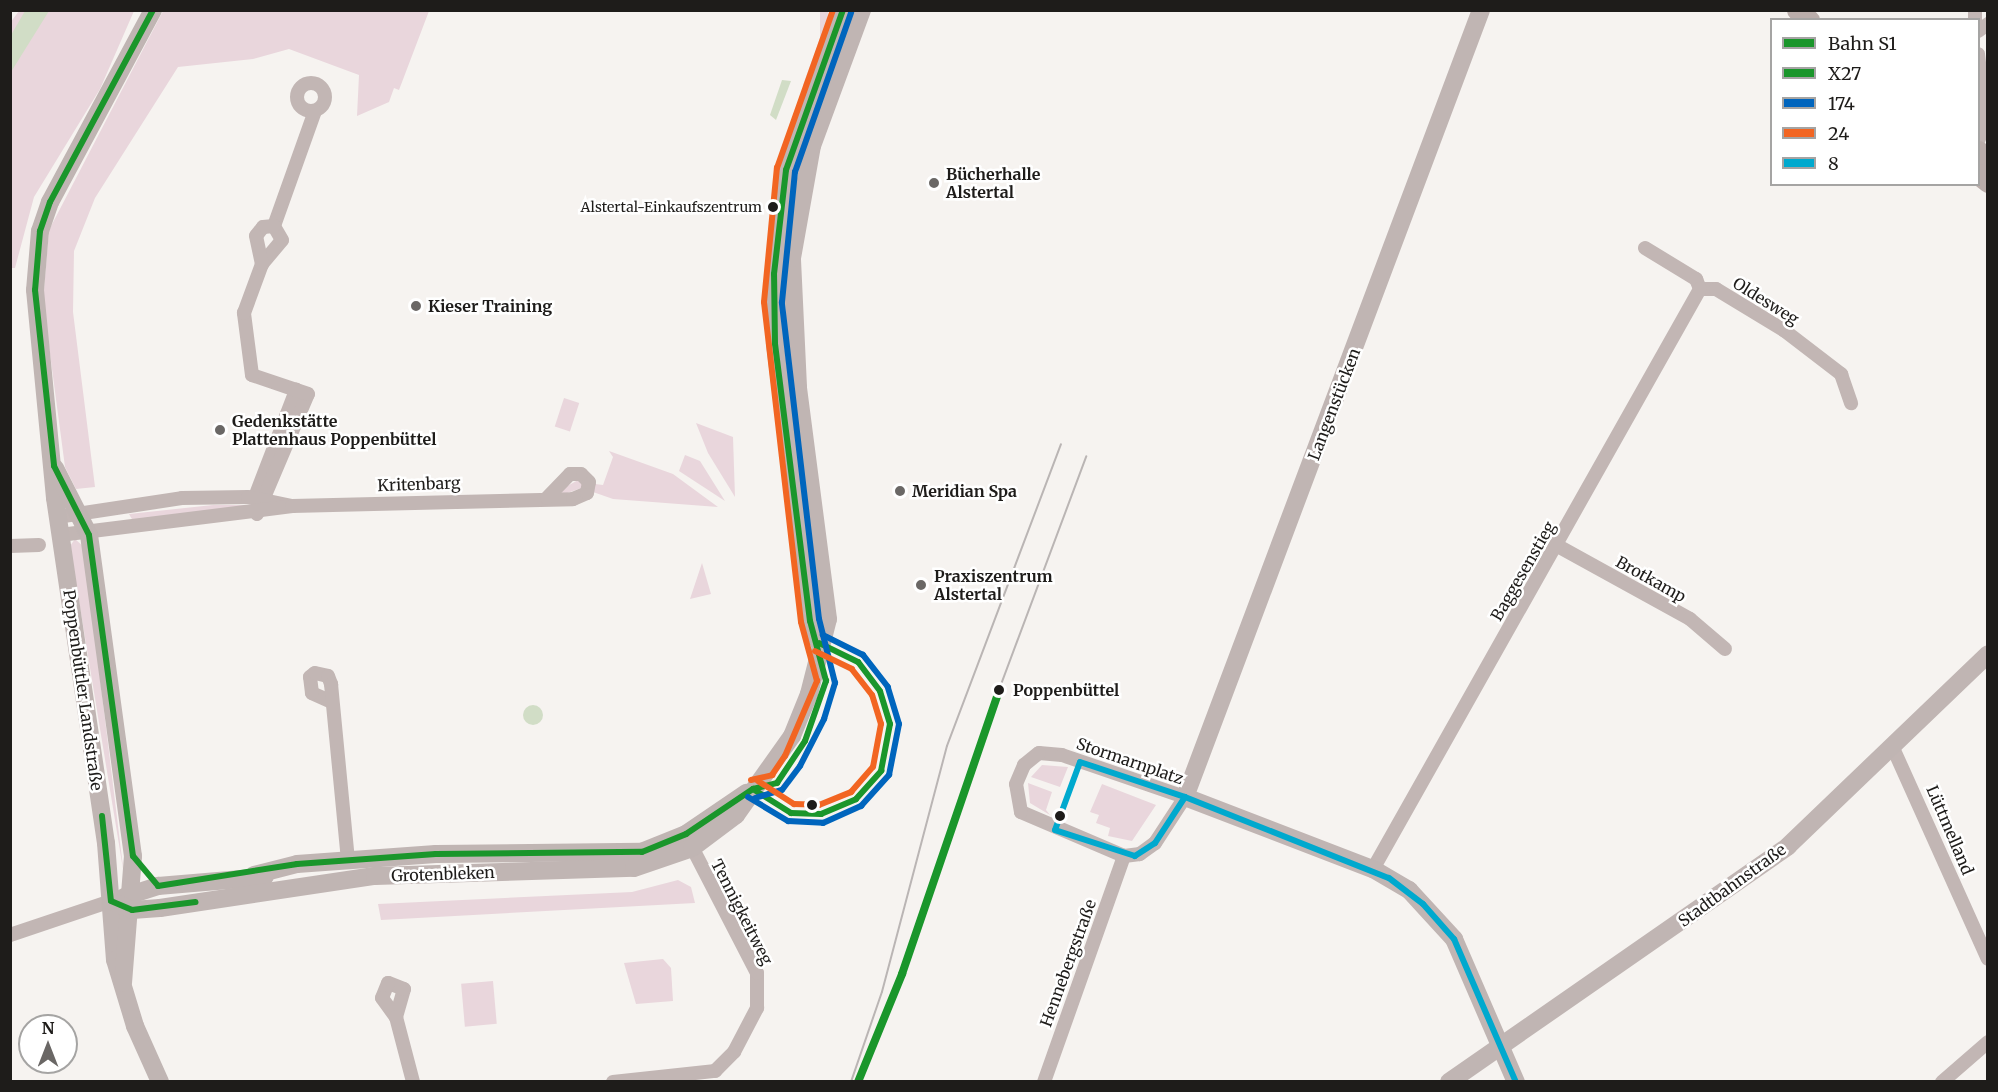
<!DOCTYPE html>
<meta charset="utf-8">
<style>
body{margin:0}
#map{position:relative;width:1998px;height:1092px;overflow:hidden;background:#f6f3f0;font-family:Merriweather,serif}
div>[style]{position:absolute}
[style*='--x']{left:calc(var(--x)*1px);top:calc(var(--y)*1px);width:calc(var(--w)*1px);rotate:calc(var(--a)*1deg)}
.green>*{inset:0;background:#e9d6dc;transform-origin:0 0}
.water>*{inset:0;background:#d1ddc6}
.round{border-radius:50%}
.street>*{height:14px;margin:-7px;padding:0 7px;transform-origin:7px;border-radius:7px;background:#c2b6b4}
.street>.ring{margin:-7px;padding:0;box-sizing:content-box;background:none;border:14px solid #c2b6b4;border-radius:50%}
.secondary>*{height:18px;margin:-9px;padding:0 9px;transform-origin:9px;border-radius:9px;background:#c0b5b3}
.primary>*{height:21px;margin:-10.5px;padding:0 10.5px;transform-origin:10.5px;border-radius:10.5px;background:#baadaa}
.tram>*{height:1.5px;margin:-0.75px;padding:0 0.75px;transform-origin:0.75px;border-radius:0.75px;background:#bab5b4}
.bus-1>*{height:6px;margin:-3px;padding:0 3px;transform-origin:3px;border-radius:3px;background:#1a962b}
.bus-2>*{height:6px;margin:-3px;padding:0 3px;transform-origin:3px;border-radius:3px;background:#0065bd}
.bus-3>*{height:6px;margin:-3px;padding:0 3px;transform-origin:3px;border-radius:3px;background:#f26522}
.bus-4>*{height:6px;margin:-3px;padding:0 3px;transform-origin:3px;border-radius:3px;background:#00a9ce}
.rail-1>*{height:8px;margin:-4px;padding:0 4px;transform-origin:4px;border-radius:4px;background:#1a962b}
.dots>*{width:16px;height:16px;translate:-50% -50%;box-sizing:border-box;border:3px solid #fff;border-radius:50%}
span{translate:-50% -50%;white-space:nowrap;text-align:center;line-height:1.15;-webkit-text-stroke:5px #fff;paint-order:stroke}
.bus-label{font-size:14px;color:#1e1c1a}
.right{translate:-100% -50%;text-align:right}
.poi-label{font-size:16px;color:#1e1c1a;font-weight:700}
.left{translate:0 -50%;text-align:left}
.street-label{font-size:16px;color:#1e1c1a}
.stop-label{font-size:16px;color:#1e1c1a;font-weight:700}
.frame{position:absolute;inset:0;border:12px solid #1e1c1a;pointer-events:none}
.legend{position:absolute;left:1770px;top:18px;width:210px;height:168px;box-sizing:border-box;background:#fff;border:2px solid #a5a4a3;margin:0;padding:8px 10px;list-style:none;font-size:18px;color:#1e1c1a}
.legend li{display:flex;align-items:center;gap:12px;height:30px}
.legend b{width:30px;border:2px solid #a5a4a3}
.north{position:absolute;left:18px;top:1014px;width:60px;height:60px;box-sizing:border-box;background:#fff;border:2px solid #a5a4a3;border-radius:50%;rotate:0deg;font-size:16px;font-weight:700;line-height:24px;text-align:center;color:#1e1c1a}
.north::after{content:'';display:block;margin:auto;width:21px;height:27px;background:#6a6765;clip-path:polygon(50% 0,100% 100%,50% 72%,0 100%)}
</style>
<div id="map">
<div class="green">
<i style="clip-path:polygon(19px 11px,134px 11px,100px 89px,34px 197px,15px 268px,10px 268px,10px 23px)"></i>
<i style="clip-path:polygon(163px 11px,429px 11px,399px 90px,394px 88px,389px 102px,357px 116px,359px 75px,289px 49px,253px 59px,178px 67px,95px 198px,74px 251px,73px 312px,95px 487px,76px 489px,65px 467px,43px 301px,49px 230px)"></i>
<i style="clip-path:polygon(820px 11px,828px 11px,827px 39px,808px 88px,803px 85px,820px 38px)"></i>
<i style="left:564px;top:398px;width:16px;height:30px;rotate:18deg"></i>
<i style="clip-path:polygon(696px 423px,733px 437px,735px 497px,708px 453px)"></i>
<i style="clip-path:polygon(609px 451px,673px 474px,718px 507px,613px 499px,593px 492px,595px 484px,603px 485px,613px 457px)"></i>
<i style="clip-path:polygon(685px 455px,700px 461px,725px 501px,679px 471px)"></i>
<i style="clip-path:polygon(580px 479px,584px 487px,562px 495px,560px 490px)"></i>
<i style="clip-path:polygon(213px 505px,256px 505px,133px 521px,129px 514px)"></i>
<i style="clip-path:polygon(75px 539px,84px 547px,124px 875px,70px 546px)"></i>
<i style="clip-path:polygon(702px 563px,711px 594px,690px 599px)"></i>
<i style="clip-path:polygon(1042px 765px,1068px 767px,1060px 787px,1031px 777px)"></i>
<i style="clip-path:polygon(1028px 783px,1052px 792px,1046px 810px,1050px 815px,1030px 803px)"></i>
<i style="clip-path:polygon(1102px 784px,1156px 805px,1132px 841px,1108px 836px,1110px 828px,1096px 823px,1099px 815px,1090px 812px)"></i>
<i style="clip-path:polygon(678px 880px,691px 887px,695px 903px,381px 920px,378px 904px,632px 892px)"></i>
<i style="clip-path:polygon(663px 959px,671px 968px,673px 1001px,636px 1004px,624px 963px)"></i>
<i style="left:493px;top:981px;width:43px;height:32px;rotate:85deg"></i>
</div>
<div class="water">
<i style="clip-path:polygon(25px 11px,49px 11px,11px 72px,11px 35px)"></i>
<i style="clip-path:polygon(782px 80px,791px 81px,776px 120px,770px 115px)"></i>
<i class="round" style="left:523px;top:705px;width:20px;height:20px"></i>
</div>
<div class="street">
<i style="--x:1975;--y:10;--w:10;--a:90"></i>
<i style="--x:1978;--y:31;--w:12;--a:-35"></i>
<i style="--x:1978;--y:54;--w:68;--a:83.3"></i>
<i style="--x:1986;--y:122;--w:21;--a:113"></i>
<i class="ring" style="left:297px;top:83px;width:14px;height:14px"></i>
<i style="--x:274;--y:226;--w:122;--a:-70.4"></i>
<i style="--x:1645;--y:248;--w:60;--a:31.3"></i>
<i style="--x:1696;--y:279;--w:11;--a:68"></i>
<i style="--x:1700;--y:289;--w:16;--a:0"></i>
<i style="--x:1716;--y:289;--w:81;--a:31.3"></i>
<i style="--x:1785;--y:331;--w:71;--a:37.5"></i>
<i style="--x:1841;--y:374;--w:31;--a:71"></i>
<i style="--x:255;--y:497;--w:115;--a:-69"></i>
<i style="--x:257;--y:514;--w:130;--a:-67"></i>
<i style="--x:308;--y:394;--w:59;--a:-161.3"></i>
<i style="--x:252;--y:375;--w:63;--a:-97.4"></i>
<i style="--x:244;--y:313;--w:52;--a:-69.8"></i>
<i style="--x:262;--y:264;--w:31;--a:-50"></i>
<i style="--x:282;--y:240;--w:16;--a:-120"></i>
<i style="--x:274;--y:226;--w:11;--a:175"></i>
<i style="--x:263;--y:227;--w:11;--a:128"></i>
<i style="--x:256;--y:236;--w:29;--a:78"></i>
<i style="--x:57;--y:517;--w:126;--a:-8.6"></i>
<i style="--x:182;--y:498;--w:66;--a:-0.9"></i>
<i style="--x:248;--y:497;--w:45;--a:11.6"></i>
<i style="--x:60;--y:535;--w:234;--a:-7.1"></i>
<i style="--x:292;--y:506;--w:281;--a:-1.4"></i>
<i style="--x:573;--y:499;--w:15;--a:-23"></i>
<i style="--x:587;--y:493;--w:11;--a:-80"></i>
<i style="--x:589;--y:482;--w:11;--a:-135"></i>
<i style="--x:581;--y:474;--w:11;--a:180"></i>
<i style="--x:570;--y:474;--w:33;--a:134"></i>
<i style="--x:1556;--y:545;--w:153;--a:28.9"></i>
<i style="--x:1690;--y:619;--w:46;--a:40.6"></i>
<i style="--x:10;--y:546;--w:29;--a:-2"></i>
<i style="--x:332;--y:702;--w:22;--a:-156"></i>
<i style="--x:312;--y:693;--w:16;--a:-97"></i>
<i style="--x:310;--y:677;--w:6;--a:-39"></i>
<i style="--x:315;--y:673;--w:13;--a:13"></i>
<i style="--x:328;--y:676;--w:9;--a:69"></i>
<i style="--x:331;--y:684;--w:177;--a:84.5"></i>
<i style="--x:1893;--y:748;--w:231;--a:65.8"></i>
<i style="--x:1039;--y:753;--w:23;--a:5"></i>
<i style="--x:1062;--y:755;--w:130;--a:18.9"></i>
<i style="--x:1185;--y:797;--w:55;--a:123.1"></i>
<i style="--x:1155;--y:843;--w:19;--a:144"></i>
<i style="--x:1140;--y:854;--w:16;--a:173"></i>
<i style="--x:1124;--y:856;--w:112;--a:-156.9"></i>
<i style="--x:1021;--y:812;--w:28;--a:-100"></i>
<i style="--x:1016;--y:784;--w:21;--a:-67"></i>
<i style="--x:1024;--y:765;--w:19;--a:-39"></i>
<i style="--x:1373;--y:869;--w:666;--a:-60.59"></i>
<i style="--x:10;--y:935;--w:107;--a:-18.6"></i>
<i style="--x:396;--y:1017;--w:29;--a:-74"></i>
<i style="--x:404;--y:989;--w:17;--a:-159"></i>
<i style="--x:388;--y:983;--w:16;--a:112"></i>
<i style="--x:382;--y:998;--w:24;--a:54"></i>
<i style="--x:396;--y:1017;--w:67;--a:75.3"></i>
<i style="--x:613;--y:1082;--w:103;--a:-6.2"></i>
<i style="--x:715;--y:1071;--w:27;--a:-45"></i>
<i style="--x:734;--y:1052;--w:50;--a:-62.4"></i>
<i style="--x:757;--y:1008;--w:35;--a:-90"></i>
<i style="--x:757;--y:973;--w:148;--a:-117.3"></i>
<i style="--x:1044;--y:1082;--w:240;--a:-70.5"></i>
<i style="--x:1942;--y:1082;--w:61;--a:-41"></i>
</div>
<div class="secondary">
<i style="--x:153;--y:10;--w:218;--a:118.2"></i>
<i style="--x:50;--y:202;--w:31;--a:109"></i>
<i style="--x:40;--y:231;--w:59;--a:94.8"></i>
<i style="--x:35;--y:290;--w:209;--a:84.5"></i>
<i style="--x:55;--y:498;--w:349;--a:81.6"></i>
<i style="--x:106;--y:843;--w:117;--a:85.6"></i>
<i style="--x:115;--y:960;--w:69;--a:73.1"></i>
<i style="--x:135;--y:1026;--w:61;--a:65.9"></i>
<i style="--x:1481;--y:10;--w:841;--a:110.61"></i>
<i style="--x:1185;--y:797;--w:201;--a:21"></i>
<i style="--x:1373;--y:869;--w:42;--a:30.3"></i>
<i style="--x:1409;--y:890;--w:67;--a:47.4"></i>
<i style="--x:1454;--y:939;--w:156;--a:66.6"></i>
<i style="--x:55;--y:468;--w:75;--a:63.1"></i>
<i style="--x:89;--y:535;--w:324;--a:82.2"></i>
<i style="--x:133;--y:856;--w:127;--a:94.5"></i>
<i style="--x:819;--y:643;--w:24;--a:-112"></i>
<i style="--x:810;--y:621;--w:280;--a:-97.2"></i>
<i style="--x:775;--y:343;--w:69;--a:-90.8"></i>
<i style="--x:774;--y:274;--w:105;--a:-83.4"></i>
<i style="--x:786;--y:170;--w:170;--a:-70.4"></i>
<i style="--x:631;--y:856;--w:59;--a:-21.8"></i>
<i style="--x:686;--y:834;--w:73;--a:-34.3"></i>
<i style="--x:254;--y:875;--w:44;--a:-14.3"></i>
<i style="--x:297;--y:864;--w:139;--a:-4.1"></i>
<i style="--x:436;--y:854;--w:206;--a:-0.6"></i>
<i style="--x:124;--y:897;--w:36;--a:-18"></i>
<i style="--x:158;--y:886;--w:107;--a:-4.8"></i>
<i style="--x:111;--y:901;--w:23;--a:23"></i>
<i style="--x:132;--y:910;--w:28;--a:-4"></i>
<i style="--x:160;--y:908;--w:217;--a:-8.5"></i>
<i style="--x:375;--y:876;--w:259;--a:-1.8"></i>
<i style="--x:634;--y:868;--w:61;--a:-19"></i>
<i style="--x:692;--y:848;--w:55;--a:-36.9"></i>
<i style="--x:736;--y:815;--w:97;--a:-54.7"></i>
<i style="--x:792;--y:736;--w:45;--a:-68"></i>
<i style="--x:809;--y:694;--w:77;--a:-75.8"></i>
<i style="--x:828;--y:619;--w:234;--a:-97.4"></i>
<i style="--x:798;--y:387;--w:129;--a:-92.7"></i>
<i style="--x:792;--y:258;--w:114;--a:-79.9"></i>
<i style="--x:812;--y:146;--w:145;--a:-69.8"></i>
<i style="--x:1449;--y:1082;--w:413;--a:-34.8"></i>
<i style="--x:1788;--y:846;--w:277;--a:-43.8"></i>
</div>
<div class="primary">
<i style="--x:1797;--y:10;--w:16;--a:40"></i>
<i style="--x:1978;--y:151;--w:13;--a:39"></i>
<i style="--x:1978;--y:174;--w:13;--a:39"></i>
</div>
<div class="tram">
<i style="--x:999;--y:690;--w:249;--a:-69.5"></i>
<i style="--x:851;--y:1082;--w:95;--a:-71"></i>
<i style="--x:882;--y:992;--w:254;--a:-75.2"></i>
<i style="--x:947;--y:746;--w:322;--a:-69.3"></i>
</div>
<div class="bus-1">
<i style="--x:153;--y:10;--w:218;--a:118.2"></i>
<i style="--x:50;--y:202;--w:31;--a:109"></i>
<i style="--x:40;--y:231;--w:59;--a:94.8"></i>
<i style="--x:35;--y:290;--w:177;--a:83.8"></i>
<i style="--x:54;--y:466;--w:77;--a:63.1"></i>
<i style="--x:89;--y:535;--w:324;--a:82.2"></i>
<i style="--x:133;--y:856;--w:39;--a:50"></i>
<i style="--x:158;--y:886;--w:141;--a:-9"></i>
<i style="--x:297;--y:864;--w:139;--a:-4.1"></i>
<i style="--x:436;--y:854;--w:206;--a:-0.6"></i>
<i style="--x:642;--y:852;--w:48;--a:-22.2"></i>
<i style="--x:686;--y:834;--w:81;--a:-33.9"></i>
<i style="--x:753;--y:789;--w:25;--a:-14"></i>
<i style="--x:777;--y:783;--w:50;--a:-56.3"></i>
<i style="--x:805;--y:741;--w:64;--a:-70.7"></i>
<i style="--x:826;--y:681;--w:62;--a:-104.9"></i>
<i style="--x:810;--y:621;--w:280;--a:-97.2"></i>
<i style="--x:775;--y:343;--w:69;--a:-90.8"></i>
<i style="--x:774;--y:274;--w:105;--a:-83.4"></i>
<i style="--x:786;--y:170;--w:170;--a:-70.4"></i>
<i style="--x:753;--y:789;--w:45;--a:32.3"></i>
<i style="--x:791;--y:813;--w:30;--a:2"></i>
<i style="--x:821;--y:814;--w:38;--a:-23"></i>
<i style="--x:856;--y:799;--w:38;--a:-48"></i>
<i style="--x:881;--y:771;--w:48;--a:-79.2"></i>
<i style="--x:890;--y:724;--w:34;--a:-107"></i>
<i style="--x:880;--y:691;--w:36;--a:-127"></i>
<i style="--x:858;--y:662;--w:43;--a:-154"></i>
<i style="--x:102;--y:816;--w:85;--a:84"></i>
<i style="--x:111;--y:901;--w:23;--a:23"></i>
<i style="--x:132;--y:910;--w:64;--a:-7.1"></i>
</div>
<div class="bus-2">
<i style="--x:748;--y:797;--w:47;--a:31"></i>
<i style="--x:788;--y:821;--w:35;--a:3"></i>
<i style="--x:823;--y:823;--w:42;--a:-24.1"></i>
<i style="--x:861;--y:806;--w:42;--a:-47.9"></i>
<i style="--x:889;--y:775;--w:52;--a:-78.9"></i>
<i style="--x:899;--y:724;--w:39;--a:-107"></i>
<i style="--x:888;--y:687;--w:41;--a:-128"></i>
<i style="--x:863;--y:655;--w:45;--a:-153.4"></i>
<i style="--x:755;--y:798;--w:28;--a:-17"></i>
<i style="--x:782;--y:790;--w:30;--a:-53"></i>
<i style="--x:800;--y:766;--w:53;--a:-62.9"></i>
<i style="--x:824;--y:719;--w:38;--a:-73"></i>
<i style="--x:835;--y:683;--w:66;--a:-104"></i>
<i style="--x:819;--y:619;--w:319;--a:-96.7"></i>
<i style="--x:782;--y:302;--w:131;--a:-84.3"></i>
<i style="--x:795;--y:172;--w:169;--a:-70.6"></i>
</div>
<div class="bus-3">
<i style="--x:751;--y:780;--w:22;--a:-13"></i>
<i style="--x:772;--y:775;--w:23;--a:-56"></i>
<i style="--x:785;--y:756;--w:82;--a:-66.9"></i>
<i style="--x:817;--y:681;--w:61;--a:-105.2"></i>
<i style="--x:801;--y:622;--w:322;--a:-96.6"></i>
<i style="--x:764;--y:302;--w:135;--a:-84.5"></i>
<i style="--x:777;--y:168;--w:168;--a:-70.5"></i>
<i style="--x:758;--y:781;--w:43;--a:32.6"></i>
<i style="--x:794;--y:804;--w:25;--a:2"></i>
<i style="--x:819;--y:805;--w:35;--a:-22"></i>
<i style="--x:851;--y:792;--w:33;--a:-49"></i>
<i style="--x:873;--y:767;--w:44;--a:-79.5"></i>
<i style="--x:881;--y:724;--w:30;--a:-107"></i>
<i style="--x:872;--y:695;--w:33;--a:-128"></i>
<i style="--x:852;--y:669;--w:41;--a:-154.1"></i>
</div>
<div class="bus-4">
<i style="--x:1080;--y:762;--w:111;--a:18.4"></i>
<i style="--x:1185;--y:797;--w:55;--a:123.1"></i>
<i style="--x:1155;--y:843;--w:24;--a:147"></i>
<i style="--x:1135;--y:856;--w:84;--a:-162"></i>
<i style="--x:1055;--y:830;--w:72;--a:-69.8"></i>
<i style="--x:1185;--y:797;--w:219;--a:21.7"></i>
<i style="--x:1389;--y:878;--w:43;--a:37.4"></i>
<i style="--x:1423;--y:904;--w:47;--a:48.5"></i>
<i style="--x:1454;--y:939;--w:156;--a:66.6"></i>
</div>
<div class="rail-1">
<i style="--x:858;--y:1082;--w:117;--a:-67.8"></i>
<i style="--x:902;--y:974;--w:300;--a:-71.1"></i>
</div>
<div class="dots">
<i style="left:934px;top:183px;background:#6a6765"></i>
<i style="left:773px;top:207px;background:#1e1c1a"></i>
<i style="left:416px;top:306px;background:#6a6765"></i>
<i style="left:220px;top:430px;background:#6a6765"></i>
<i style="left:900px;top:491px;background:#6a6765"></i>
<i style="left:921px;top:585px;background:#6a6765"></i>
<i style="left:999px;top:690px;background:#1e1c1a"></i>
<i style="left:812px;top:805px;background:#1e1c1a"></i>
<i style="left:1060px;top:816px;background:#1e1c1a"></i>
</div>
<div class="bus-label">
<span class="right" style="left:762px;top:207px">Alstertal-Einkaufszentrum</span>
</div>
<div class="poi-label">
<span class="left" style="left:946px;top:183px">Bücherhalle<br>Alstertal</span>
<span class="left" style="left:428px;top:306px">Kieser Training</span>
<span class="left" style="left:232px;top:430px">Gedenkstätte<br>Plattenhaus Poppenbüttel</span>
<span class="left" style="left:912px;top:491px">Meridian Spa</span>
<span class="left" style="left:934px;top:585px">Praxiszentrum<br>Alstertal</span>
</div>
<div class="street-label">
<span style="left:1766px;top:301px;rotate:32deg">Oldesweg</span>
<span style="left:1334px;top:404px;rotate:-69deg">Langenstücken</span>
<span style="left:419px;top:484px;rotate:-2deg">Kritenbarg</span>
<span style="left:1523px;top:571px;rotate:-60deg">Baggesenstieg</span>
<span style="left:1651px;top:579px;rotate:29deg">Brotkamp</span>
<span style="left:83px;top:690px;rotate:82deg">Poppenbüttler Landstraße</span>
<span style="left:1130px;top:761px;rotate:19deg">Stormarnplatz</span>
<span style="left:1950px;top:830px;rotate:67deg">Lüttmelland</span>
<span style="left:443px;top:874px;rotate:-2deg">Grotenbleken</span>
<span style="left:1732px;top:885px;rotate:-36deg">Stadtbahnstraße</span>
<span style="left:742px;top:912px;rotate:63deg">Tennigkeitweg</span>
<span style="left:1068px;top:963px;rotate:-70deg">Hennebergstraße</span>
</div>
<div class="stop-label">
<span class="left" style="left:1013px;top:690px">Poppenbüttel</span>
</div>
<div class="frame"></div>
<ul class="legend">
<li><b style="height:8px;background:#1a962b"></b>Bahn S1</li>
<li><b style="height:8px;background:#1a962b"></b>X27</li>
<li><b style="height:8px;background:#0065bd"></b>174</li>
<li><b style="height:8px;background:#f26522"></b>24</li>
<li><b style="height:8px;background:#00a9ce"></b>8</li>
</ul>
<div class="north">N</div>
</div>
